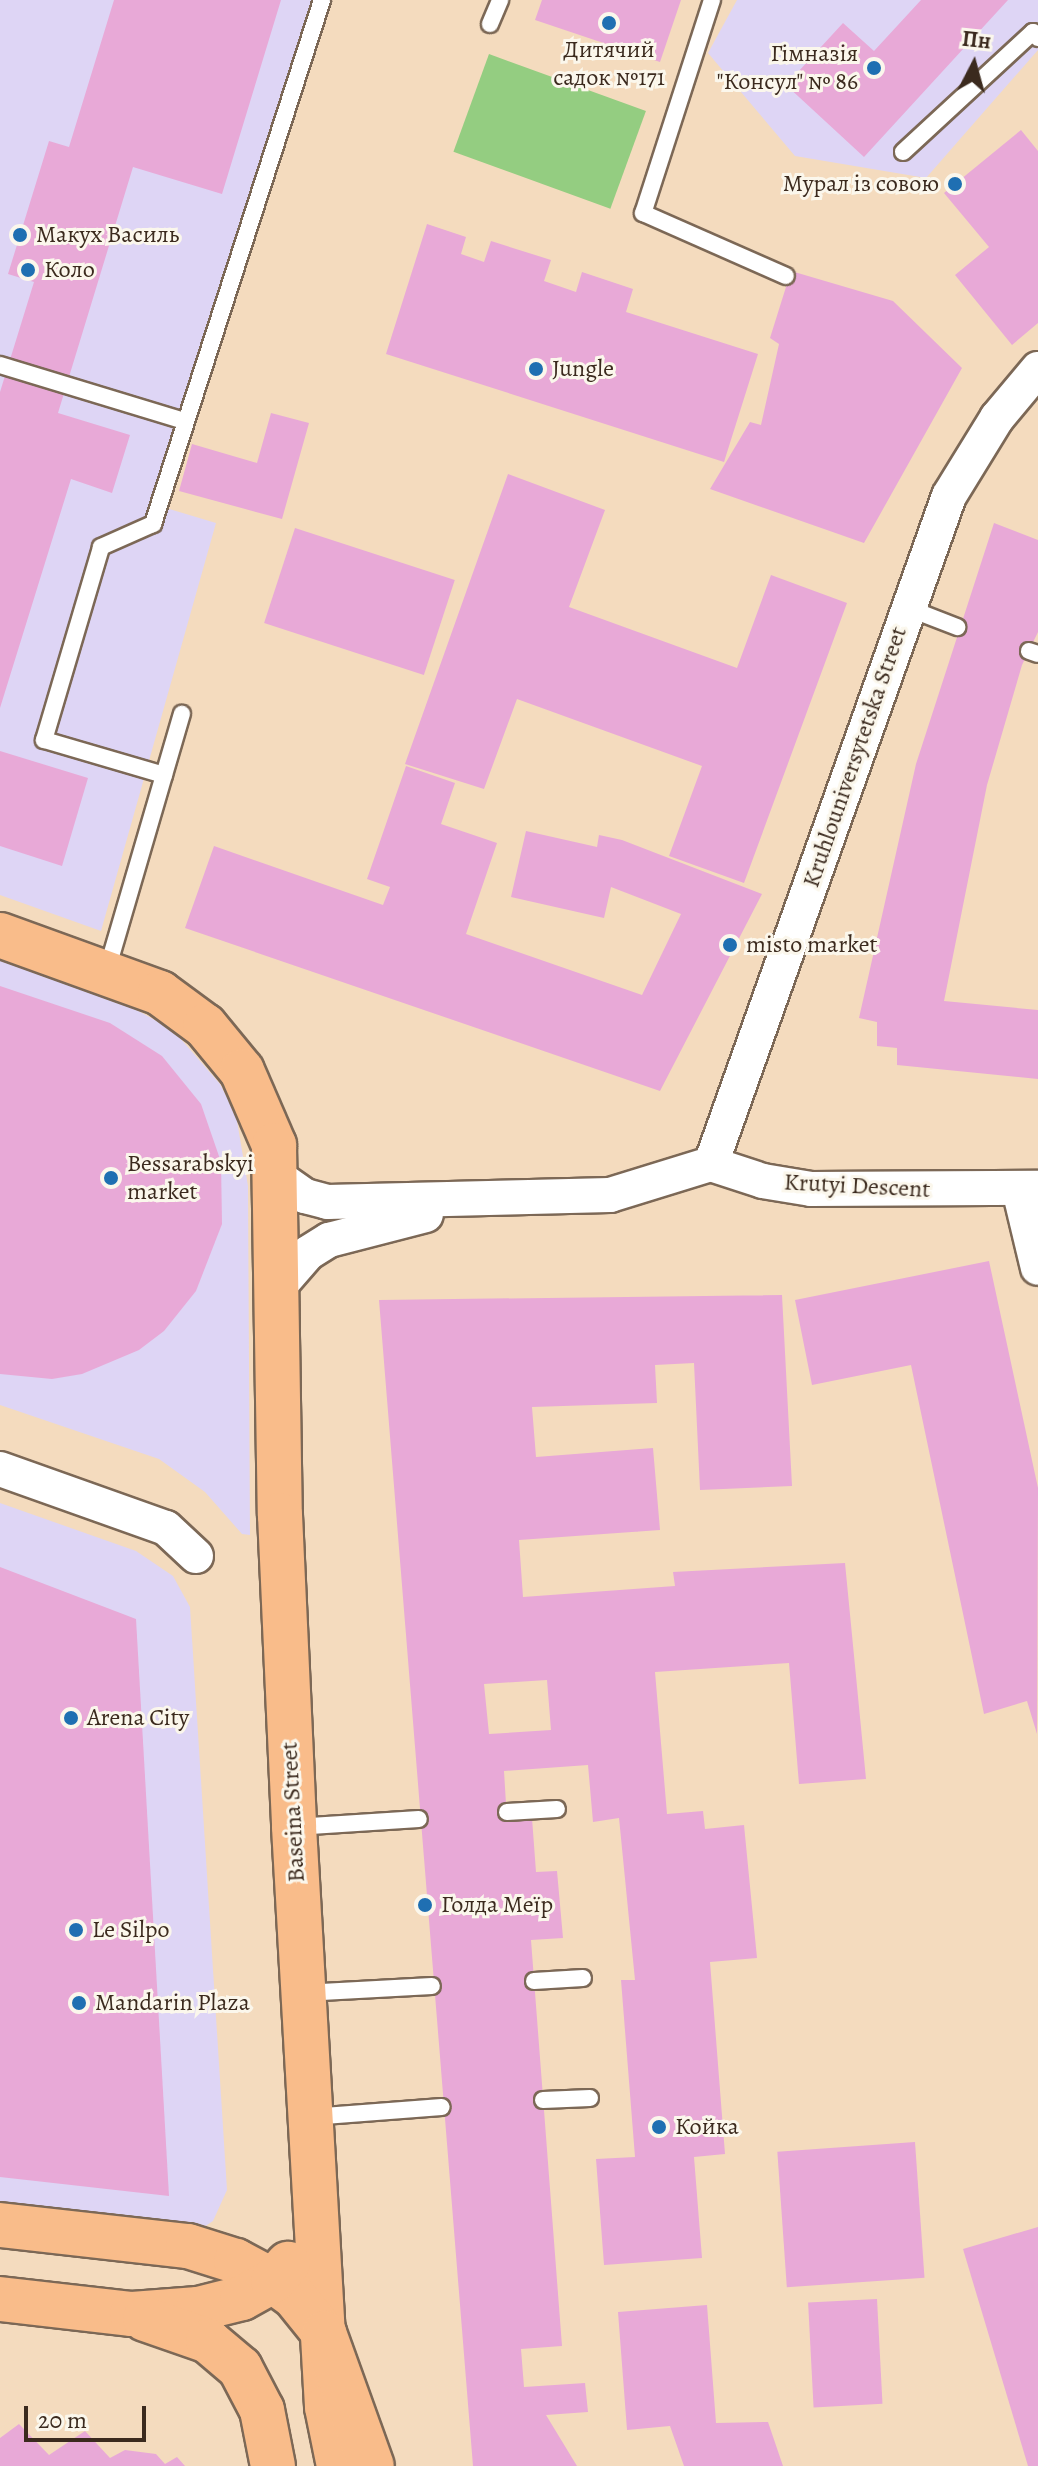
<!DOCTYPE html>
<meta charset="utf-8">
<style>
body{margin:0}
#map{position:relative;width:1038px;height:2466px;overflow:hidden;background:#f4dbbe;font-family:Alegreya,serif}
div>[style]{position:absolute}
[style*='--x']{left:calc(var(--x)*1px);top:calc(var(--y)*1px);width:calc(var(--w)*1px);rotate:calc(var(--a)*1deg)}
.built>*{inset:0;background:#ded5f5}
.green>*{inset:0;background:#94cd81;transform-origin:0 0}
.building>*{inset:0;background:#e8a9d7;transform-origin:0 0}
.roads{filter:drop-shadow(2px 0 #7c6856) drop-shadow(-2px 0 #7c6856) drop-shadow(0 2px #7c6856) drop-shadow(0 -2px #7c6856)}
.lane>*{height:16px;margin:-8px;padding:0 8px;transform-origin:8px;border-radius:8px;background:#fff}
.street>*{height:34px;margin:-17px;padding:0 17px;transform-origin:17px;border-radius:17px;background:#fff}
.primary>*{height:44px;margin:-22px;padding:0 22px;transform-origin:22px;border-radius:22px;background:#f9bc8a}
.dots>*{width:22px;height:22px;translate:-50% -50%;box-sizing:border-box;border:4px solid #fbf7ec;border-radius:50%}
span{translate:-50% -50%;white-space:nowrap;text-align:center;line-height:1.15;-webkit-text-stroke:6px #fbf7ec;paint-order:stroke}
.poi-label{font-size:24px;color:#3b2a1e}
.right{translate:-100% -50%;text-align:right}
.left{translate:0 -50%;text-align:left}
.street-label{font-size:24px;color:#3b2a1e}
.north{position:absolute;left:934px;top:24px;width:80px;height:80px;-webkit-text-stroke:6px #fbf7ec;paint-order:stroke;rotate:6deg;font-size:22px;font-weight:700;line-height:32px;text-align:center;color:#3b2a1e}
.north::after{content:'';display:block;margin:auto;width:28px;height:36px;background:#3b2a1e;clip-path:polygon(50% 0,100% 100%,50% 72%,0 100%)}
.scale{position:absolute;left:24px;top:2406px;width:122px;height:36px;box-sizing:border-box;border:4px solid #3b2a1e;border-top:0;padding-left:10px;font-size:24px;line-height:28px;white-space:nowrap;color:#3b2a1e;-webkit-text-stroke:6px #fbf7ec;paint-order:stroke}
</style>
<div id="map">
<div class="built">
<i style="clip-path:polygon(0 0,331px 0,201px 383px,166px 508px,216px 523px,101px 931px,0 895px)"></i>
<i style="clip-path:polygon(737px 0,1038px 0,1038px 50px,926px 178px,795px 156px,708px 53px)"></i>
<i style="clip-path:polygon(0 959px,111px 996px,173px 1030px,220px 1084px,236px 1115px,248px 1186px,250px 1535px,242px 1534px,205px 1492px,159px 1459px,0 1405px)"></i>
<i style="clip-path:polygon(0 1503px,136px 1551px,173px 1576px,190px 1607px,227px 2190px,213px 2221px,195px 2233px,0 2209px)"></i>
</div>
<div class="green">
<i style="left:489px;top:54px;width:167px;height:104px;rotate:20deg"></i>
</div>
<div class="building">
<i style="clip-path:polygon(114px 0,281px 0,222px 194px,133px 167px,58px 413px,130px 435px,112px 493px,71px 479px,0 708px,0 392px,34px 282px,8px 274px,49px 141px,69px 147px)"></i>
<i style="clip-path:polygon(542px 0,681px 0,660px 62px,535px 20px)"></i>
<i style="clip-path:polygon(921px 0,1008px 0,864px 157px,786px 85px,843px 23px,874px 51px)"></i>
<i style="clip-path:polygon(1021px 130px,1038px 151px,1038px 323px,1012px 345px,955px 275px,989px 247px,944px 193px)"></i>
<i style="clip-path:polygon(427px 224px,466px 237px,461px 254px,484px 262px,491px 241px,551px 260px,544px 281px,576px 292px,582px 272px,633px 289px,626px 312px,758px 354px,724px 462px,386px 354px)"></i>
<i style="clip-path:polygon(791px 271px,893px 301px,962px 368px,864px 543px,710px 489px,750px 422px,761px 425px,779px 344px,770px 338px)"></i>
<i style="clip-path:polygon(271px 413px,309px 423px,282px 519px,179px 491px,192px 444px,257px 463px)"></i>
<i style="clip-path:polygon(508px 474px,605px 510px,569px 607px,737px 668px,771px 575px,847px 603px,744px 883px,669px 856px,702px 766px,517px 699px,484px 789px,405px 764px)"></i>
<i style="clip-path:polygon(994px 523px,1038px 540px,1038px 632px,1022px 665px,987px 785px,944px 1001px,1038px 1010px,1038px 1079px,897px 1065px,897px 1048px,877px 1046px,877px 1022px,859px 1018px,916px 764px)"></i>
<i style="left:295px;top:528px;width:168px;height:100px;rotate:18deg"></i>
<i style="clip-path:polygon(0 751px,88px 778px,62px 866px,0 846px)"></i>
<i style="clip-path:polygon(406px 766px,455px 783px,441px 824px,497px 843px,466px 934px,642px 995px,681px 914px,611px 887px,604px 918px,511px 897px,526px 831px,597px 847px,599px 835px,622px 840px,762px 894px,660px 1091px,185px 928px,214px 846px,383px 905px,390px 887px,367px 879px)"></i>
<i style="clip-path:polygon(0 986px,110px 1023px,162px 1056px,201px 1104px,221px 1162px,222px 1224px,196px 1291px,164px 1331px,139px 1350px,82px 1374px,52px 1379px,0 1374px)"></i>
<i style="clip-path:polygon(989px 1261px,1038px 1488px,1037px 1734px,1027px 1701px,984px 1714px,911px 1365px,812px 1385px,795px 1300px)"></i>
<i style="clip-path:polygon(evenodd,782px 1295px,792px 1486px,700px 1490px,694px 1363px,655px 1365px,657px 1403px,532px 1407px,536px 1457px,653px 1448px,660px 1530px,519px 1540px,523px 1597px,675px 1586px,673px 1572px,845px 1563px,866px 1779px,799px 1784px,789px 1663px,655px 1672px,667px 1814px,703px 1811px,705px 1829px,744px 1825px,757px 1958px,710px 1962px,725px 2154px,694px 2157px,702px 2258px,604px 2265px,596px 2159px,635px 2157px,621px 1980px,635px 1980px,619px 1818px,593px 1822px,588px 1765px,504px 1771px,507px 1820px,532px 1818px,536px 1872px,557px 1871px,563px 1938px,531px 1940px,562px 2346px,521px 2349px,524px 2387px,585px 2383px,588px 2412px,546px 2415px,577px 2466px,473px 2466px,379px 1300px,782px 1295px,547px 1680px,551px 1730px,489px 1734px,484px 1684px,547px 1680px)"></i>
<i style="clip-path:polygon(0 1567px,136px 1619px,169px 2196px,0 2177px)"></i>
<i style="left:915px;top:2142px;width:136px;height:138px;rotate:86deg"></i>
<i style="clip-path:polygon(1038px 2227px,1038px 2466px,1028px 2466px,963px 2249px)"></i>
<i style="left:877px;top:2299px;width:105px;height:69px;rotate:87deg"></i>
<i style="clip-path:polygon(707px 2305px,716px 2423px,768px 2422px,783px 2466px,684px 2466px,670px 2426px,627px 2430px,618px 2312px)"></i>
<i style="clip-path:polygon(19px 2424px,49px 2455px,85px 2431px,110px 2458px,125px 2450px,156px 2454px,165px 2464px,177px 2457px,185px 2466px,0 2466px,0 2438px)"></i>
</div>
<div class="roads">
<div class="lane">
<i style="--x:712;--y:0;--w:224;--a:107.9"></i>
<i style="--x:643;--y:213;--w:156;--a:23.8"></i>
<i style="--x:490;--y:24;--w:26;--a:-67"></i>
<i style="--x:903;--y:152;--w:177;--a:-42.7"></i>
<i style="--x:1033;--y:32;--w:8;--a:50"></i>
<i style="--x:0;--y:365;--w:192;--a:16.9"></i>
<i style="--x:908;--y:608;--w:53;--a:21.2"></i>
<i style="--x:1029;--y:651;--w:9;--a:18"></i>
<i style="--x:164;--y:775;--w:125;--a:-163.7"></i>
<i style="--x:44;--y:740;--w:201;--a:-73.5"></i>
<i style="--x:101;--y:547;--w:57;--a:-23.9"></i>
<i style="--x:153;--y:524;--w:551;--a:-72.12"></i>
<i style="--x:107;--y:970;--w:267;--a:-73.7"></i>
<i style="--x:507;--y:1812;--w:50;--a:-3.4"></i>
<i style="--x:295;--y:1827;--w:124;--a:-3.7"></i>
<i style="--x:534;--y:1981;--w:49;--a:-3.5"></i>
<i style="--x:303;--y:1993;--w:129;--a:-3.1"></i>
<i style="--x:543;--y:2100;--w:47;--a:-2.4"></i>
<i style="--x:311;--y:2117;--w:131;--a:-4.4"></i>
</div>
<div class="street">
<i style="--x:711;--y:1164;--w:709;--a:-70.39"></i>
<i style="--x:949;--y:496;--w:92;--a:-58.4"></i>
<i style="--x:997;--y:418;--w:64;--a:-50.1"></i>
<i style="--x:275;--y:1175;--w:37;--a:35"></i>
<i style="--x:305;--y:1196;--w:23;--a:15"></i>
<i style="--x:327;--y:1202;--w:283;--a:-1.4"></i>
<i style="--x:610;--y:1195;--w:106;--a:-17.1"></i>
<i style="--x:711;--y:1164;--w:55;--a:18.1"></i>
<i style="--x:763;--y:1181;--w:49;--a:9.5"></i>
<i style="--x:811;--y:1189;--w:227;--a:-0.3"></i>
<i style="--x:1019;--y:1189;--w:81;--a:76.5"></i>
<i style="--x:275;--y:1291;--w:50;--a:-49"></i>
<i style="--x:308;--y:1253;--w:25;--a:-32"></i>
<i style="--x:329;--y:1240;--w:100;--a:-14.5"></i>
<i style="--x:0;--y:1469;--w:176;--a:19.6"></i>
<i style="--x:166;--y:1528;--w:41;--a:43"></i>
</div>
<div class="primary">
<i style="--x:0;--y:935;--w:170;--a:19.9"></i>
<i style="--x:160;--y:993;--w:56;--a:36.3"></i>
<i style="--x:205;--y:1026;--w:58;--a:50.6"></i>
<i style="--x:242;--y:1071;--w:81;--a:66.6"></i>
<i style="--x:274;--y:1145;--w:370;--a:89.1"></i>
<i style="--x:280;--y:1515;--w:312;--a:87.4"></i>
<i style="--x:294;--y:1827;--w:581;--a:86.74"></i>
<i style="--x:327;--y:2407;--w:60;--a:78.5"></i>
<i style="--x:0;--y:2225;--w:189;--a:6.4"></i>
<i style="--x:188;--y:2246;--w:50;--a:17.4"></i>
<i style="--x:236;--y:2261;--w:42;--a:28.4"></i>
<i style="--x:273;--y:2281;--w:26;--a:36"></i>
<i style="--x:294;--y:2296;--w:48;--a:51"></i>
<i style="--x:324;--y:2333;--w:141;--a:70.2"></i>
<i style="--x:0;--y:2299;--w:133;--a:6.5"></i>
<i style="--x:132;--y:2314;--w:66;--a:-4.3"></i>
<i style="--x:198;--y:2309;--w:45;--a:-14"></i>
<i style="--x:242;--y:2298;--w:35;--a:-29"></i>
<i style="--x:273;--y:2281;--w:23;--a:-49"></i>
<i style="--x:145;--y:2319;--w:67;--a:19.2"></i>
<i style="--x:208;--y:2341;--w:42;--a:40.2"></i>
<i style="--x:240;--y:2368;--w:47;--a:62.4"></i>
<i style="--x:262;--y:2410;--w:57;--a:78.9"></i>
</div>
</div>
<div class="dots">
<i style="left:609px;top:23px;background:#1f6fb2"></i>
<i style="left:874px;top:68px;background:#1f6fb2"></i>
<i style="left:955px;top:184px;background:#1f6fb2"></i>
<i style="left:20px;top:235px;background:#1f6fb2"></i>
<i style="left:28px;top:270px;background:#1f6fb2"></i>
<i style="left:536px;top:369px;background:#1f6fb2"></i>
<i style="left:730px;top:945px;background:#1f6fb2"></i>
<i style="left:111px;top:1178px;background:#1f6fb2"></i>
<i style="left:71px;top:1718px;background:#1f6fb2"></i>
<i style="left:425px;top:1905px;background:#1f6fb2"></i>
<i style="left:76px;top:1930px;background:#1f6fb2"></i>
<i style="left:79px;top:2003px;background:#1f6fb2"></i>
<i style="left:659px;top:2127px;background:#1f6fb2"></i>
</div>
<div class="poi-label">
<span style="left:609px;top:64px">Дитячий<br>садок №171</span>
<span class="right" style="left:858px;top:68px">Гімназія<br>"Консул" № 86</span>
<span class="right" style="left:939px;top:184px">Мурал із совою</span>
<span class="left" style="left:36px;top:235px">Макух Василь</span>
<span class="left" style="left:44px;top:270px">Коло</span>
<span class="left" style="left:552px;top:369px">Jungle</span>
<span class="left" style="left:746px;top:945px">misto market</span>
<span class="left" style="left:127px;top:1178px">Bessarabskyi<br>market</span>
<span class="left" style="left:87px;top:1718px">Arena City</span>
<span class="left" style="left:441px;top:1905px">Голда Меїр</span>
<span class="left" style="left:92px;top:1930px">Le Silpo</span>
<span class="left" style="left:95px;top:2003px">Mandarin Plaza</span>
<span class="left" style="left:675px;top:2127px">Койка</span>
</div>
<div class="street-label">
<span style="left:855px;top:757px;rotate:-71deg">Kruhlouniversytetska Street</span>
<span style="left:857px;top:1186px;rotate:3deg">Krutyi Descent</span>
<span style="left:293px;top:1812px;rotate:-93deg">Baseina Street</span>
</div>
<div class="north">Пн</div>
<div class="scale">20 m</div>
</div>
